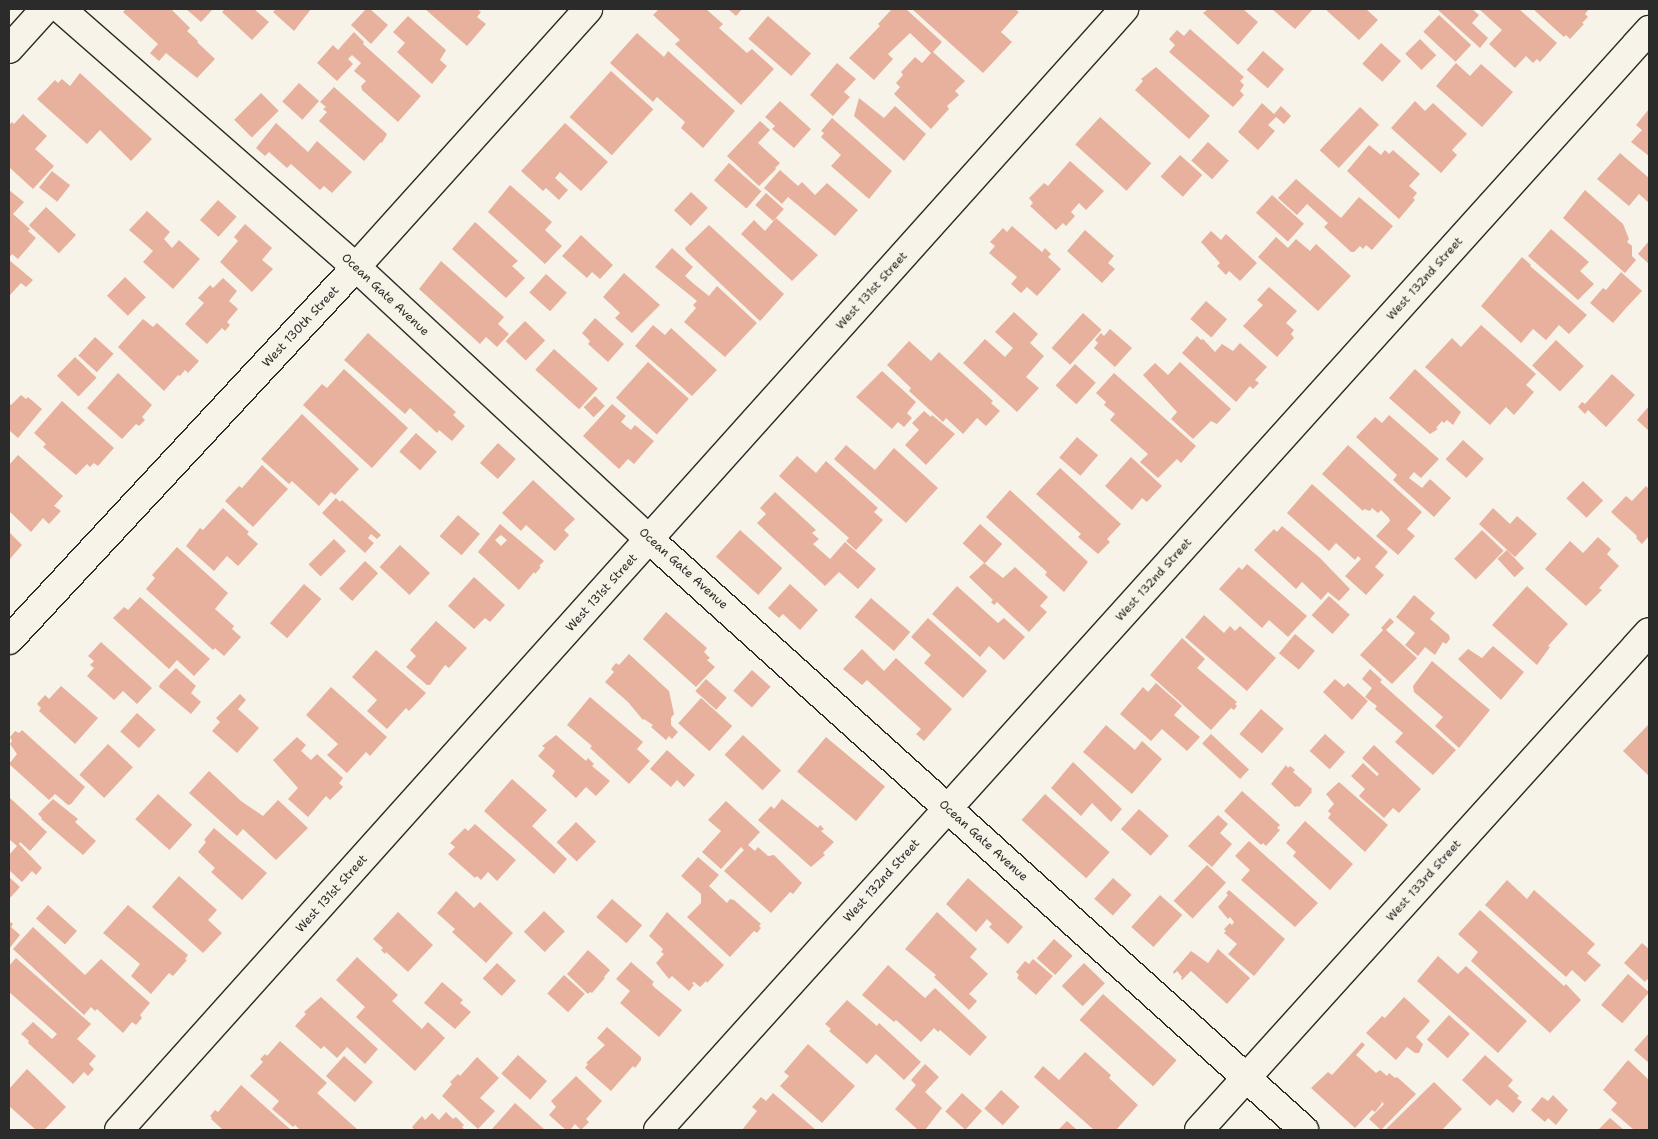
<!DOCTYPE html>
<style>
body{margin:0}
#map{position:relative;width:1658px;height:1139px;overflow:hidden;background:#f7f3e8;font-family:"Shantell Sans",sans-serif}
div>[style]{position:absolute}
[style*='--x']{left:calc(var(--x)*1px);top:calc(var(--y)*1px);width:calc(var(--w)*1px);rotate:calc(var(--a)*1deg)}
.building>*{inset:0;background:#e8b19d;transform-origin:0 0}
.roads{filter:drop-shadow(1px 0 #2b2b2b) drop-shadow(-1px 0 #2b2b2b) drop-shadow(0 1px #2b2b2b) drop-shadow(0 -1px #2b2b2b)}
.minor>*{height:28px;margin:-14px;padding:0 14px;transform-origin:14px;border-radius:14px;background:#f7f3e8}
span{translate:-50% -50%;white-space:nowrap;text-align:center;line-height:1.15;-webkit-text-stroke:4px #f7f3e8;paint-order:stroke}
.street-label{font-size:12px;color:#2b2b2b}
.frame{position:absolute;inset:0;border:10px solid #2b2b2b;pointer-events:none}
</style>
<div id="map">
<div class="building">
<i style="clip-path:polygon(126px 9px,171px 9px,190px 28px,187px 31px,198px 41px,197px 42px,215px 59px,197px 78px,166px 53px,159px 61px,150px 53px,158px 44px,123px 12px)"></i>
<i style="clip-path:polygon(186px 9px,213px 9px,201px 22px)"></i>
<i style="clip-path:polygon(225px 9px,254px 9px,269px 22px,252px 40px,222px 12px)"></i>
<i style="clip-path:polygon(276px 9px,311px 9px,294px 31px,273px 12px)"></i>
<i style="clip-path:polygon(366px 9px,370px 9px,388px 25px,371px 44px,351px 25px)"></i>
<i style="clip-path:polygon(425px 9px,477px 9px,481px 12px,477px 17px,486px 24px,467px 46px)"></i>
<i style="clip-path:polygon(659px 9px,706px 9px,723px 24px,719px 28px,747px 53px,752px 49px,774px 69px,741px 105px,675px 44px,680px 40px,653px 15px)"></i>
<i style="clip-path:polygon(728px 9px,742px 9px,736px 16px)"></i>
<i style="clip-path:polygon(892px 9px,906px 9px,942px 42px,933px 52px,965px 81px,955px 91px,959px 95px,947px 106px,949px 109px,931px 129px,894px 94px,900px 87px,896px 83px,903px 75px,901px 72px,915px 57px,922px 63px,931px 53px,910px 33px,888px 54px,893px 59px,874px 80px,849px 58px,880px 26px,878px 24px)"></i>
<i style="clip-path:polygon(912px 9px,1015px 9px,1019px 12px,1001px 32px,1012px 42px,983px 73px)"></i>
<i style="clip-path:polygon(1208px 9px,1243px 9px,1258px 22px,1238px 45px,1203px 13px)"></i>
<i style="clip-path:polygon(1272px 9px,1313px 9px,1295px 29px)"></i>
<i style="clip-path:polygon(1325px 9px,1366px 9px,1378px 20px,1359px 40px)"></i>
<i style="clip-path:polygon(1437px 9px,1472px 9px,1479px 15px,1472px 23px,1488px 38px,1480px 48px)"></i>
<i style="clip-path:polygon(1479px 9px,1519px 9px,1557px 43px,1540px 62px,1537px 59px,1533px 63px,1526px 56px,1515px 68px,1489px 44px,1502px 30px)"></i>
<i style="clip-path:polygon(1533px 9px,1589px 9px,1585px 14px,1588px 17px,1582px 23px,1584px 24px,1570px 39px,1566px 35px,1564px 37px)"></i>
<i style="left:1439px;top:15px;width:44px;height:23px;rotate:43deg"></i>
<i style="clip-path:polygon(408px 16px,446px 50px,440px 60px,447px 66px,432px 84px,397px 52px,405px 43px,393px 32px)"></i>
<i style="left:768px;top:16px;width:57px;height:30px;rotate:41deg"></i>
<i style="clip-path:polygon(1190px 29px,1244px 77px,1240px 81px,1244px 85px,1240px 91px,1244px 95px,1233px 107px,1169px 52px,1175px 45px,1169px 39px,1177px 30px,1184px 36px)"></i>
<i style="clip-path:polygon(354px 32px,364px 42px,363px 44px,421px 96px,398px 122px,362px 90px,361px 86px,366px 81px,354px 71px,361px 63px,352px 55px,348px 59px,353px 64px,337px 81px,317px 63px,333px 45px,338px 50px)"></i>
<i style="clip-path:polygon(637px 33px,664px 57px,668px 51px,735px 111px,703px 148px,681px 128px,685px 122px,657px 97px,653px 102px,610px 63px)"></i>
<i style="left:1420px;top:39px;width:23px;height:21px;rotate:45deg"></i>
<i style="left:1381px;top:43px;width:27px;height:28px;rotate:42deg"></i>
<i style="left:1263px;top:51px;width:28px;height:25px;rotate:41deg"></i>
<i style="clip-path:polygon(837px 63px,856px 79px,844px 92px,850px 97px,833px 116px,810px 95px)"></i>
<i style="clip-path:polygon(1456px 63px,1470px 76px,1481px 64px,1513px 92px,1482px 127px,1436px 86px)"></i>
<i style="clip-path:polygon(1156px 67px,1210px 116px,1189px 139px,1135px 90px,1143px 81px,1141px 79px)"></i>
<i style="left:611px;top:71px;width:57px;height:62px;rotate:42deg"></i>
<i style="clip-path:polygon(80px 73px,152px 139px,131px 161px,100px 130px,87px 144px,37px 99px,55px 80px,58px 83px,62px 79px,70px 86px)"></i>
<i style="left:299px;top:83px;width:27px;height:25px;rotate:42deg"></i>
<i style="clip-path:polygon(334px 87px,387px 134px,382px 143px,381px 142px,364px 161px,319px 121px,327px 112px,323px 109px,326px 107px,320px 102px)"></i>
<i style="left:261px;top:93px;width:25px;height:38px;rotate:45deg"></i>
<i style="clip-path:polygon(859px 98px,884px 118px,895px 106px,926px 134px,904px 161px,854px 116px)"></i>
<i style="clip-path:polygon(780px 101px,811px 129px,794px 148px,772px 129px,775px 126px,765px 117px)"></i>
<i style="clip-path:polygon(1415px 101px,1425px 111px,1433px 103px,1467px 134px,1452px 150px,1457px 155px,1441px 173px,1391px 128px)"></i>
<i style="clip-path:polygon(1262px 103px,1274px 114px,1281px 106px,1291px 116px,1284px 124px,1276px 117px,1268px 125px,1275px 131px,1258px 150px,1238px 132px)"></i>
<i style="left:1360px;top:107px;width:26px;height:59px;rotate:43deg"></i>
<i style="clip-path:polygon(1649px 109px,1649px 156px,1631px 142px,1642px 130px,1636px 125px)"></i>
<i style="clip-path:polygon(23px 114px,47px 136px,35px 149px,54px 166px,33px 189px,9px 167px,9px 125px,12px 122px,14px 124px)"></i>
<i style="left:1100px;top:117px;width:69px;height:37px;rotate:42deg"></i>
<i style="clip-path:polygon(832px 118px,892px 171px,869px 199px,831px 166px,841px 155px,821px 137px,824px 133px,821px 131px)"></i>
<i style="clip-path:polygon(760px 121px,770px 130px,758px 143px,780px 163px,775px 168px,776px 169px,759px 186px,727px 156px)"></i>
<i style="clip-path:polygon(276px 123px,308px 152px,317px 141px,352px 172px,332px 193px,324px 186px,320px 190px,291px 164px,287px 168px,269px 152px,265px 156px,256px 148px)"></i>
<i style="clip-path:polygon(565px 123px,608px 162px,581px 191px,560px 172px,555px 178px,568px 190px,559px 200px,546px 188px,543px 191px,521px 171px)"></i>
<i style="left:1208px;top:142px;width:28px;height:25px;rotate:42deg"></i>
<i style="clip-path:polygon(1369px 145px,1381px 155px,1385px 150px,1389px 154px,1393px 150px,1420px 174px,1409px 186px,1417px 193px,1413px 198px,1415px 200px,1399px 219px,1347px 171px)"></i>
<i style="clip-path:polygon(1620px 153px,1649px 178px,1649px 203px,1639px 194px,1629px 206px,1597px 179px)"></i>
<i style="left:1180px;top:155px;width:30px;height:29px;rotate:42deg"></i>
<i style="clip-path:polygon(1070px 161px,1104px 191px,1086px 210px,1079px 203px,1071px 212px,1075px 216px,1066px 226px,1063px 223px,1056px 230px,1030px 206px,1033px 203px,1029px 198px,1044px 183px,1048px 186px)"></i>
<i style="left:729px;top:163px;width:43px;height:23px;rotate:41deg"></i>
<i style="clip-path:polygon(780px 170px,798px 186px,802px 182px,815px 195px,827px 183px,858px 210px,835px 236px,788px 197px,782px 204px,764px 188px)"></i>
<i style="left:52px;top:171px;width:23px;height:21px;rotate:38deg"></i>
<i style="clip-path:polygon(1296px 179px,1341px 218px,1359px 197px,1393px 226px,1372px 250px,1366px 245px,1363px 249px,1360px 246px,1354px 252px,1351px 252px,1324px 227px,1328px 223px,1307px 204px,1297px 215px,1278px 198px)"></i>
<i style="clip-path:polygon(510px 185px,552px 222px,545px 230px,562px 246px,545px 264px,488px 212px)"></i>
<i style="clip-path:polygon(9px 190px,24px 202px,13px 214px,30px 229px,28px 231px,36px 238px,18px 259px,12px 254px,9px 258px)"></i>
<i style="clip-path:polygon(1585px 190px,1623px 224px,1629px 239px,1627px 242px,1632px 246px,1632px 256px,1636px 260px,1625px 273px,1563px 218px)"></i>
<i style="left:691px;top:192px;width:23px;height:25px;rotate:43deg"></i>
<i style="left:766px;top:193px;width:24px;height:16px;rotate:42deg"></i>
<i style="left:1272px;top:195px;width:43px;height:24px;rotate:42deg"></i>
<i style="left:218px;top:200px;width:25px;height:27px;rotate:42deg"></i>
<i style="left:46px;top:207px;width:41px;height:25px;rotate:43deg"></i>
<i style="clip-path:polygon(147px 211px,170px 232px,164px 239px,172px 248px,179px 240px,200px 259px,173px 289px,143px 262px,153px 251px,129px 230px)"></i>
<i style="clip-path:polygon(776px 218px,818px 255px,792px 281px,741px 234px,754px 220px,765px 231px)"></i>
<i style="clip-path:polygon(475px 222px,518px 261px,512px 266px,525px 278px,506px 298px,452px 249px)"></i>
<i style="clip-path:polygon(245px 224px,272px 248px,262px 260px,273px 269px,252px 292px,220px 262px,238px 241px,234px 237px)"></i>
<i style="clip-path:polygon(709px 225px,784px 294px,762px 319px,760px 321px,686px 251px,685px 248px)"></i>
<i style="clip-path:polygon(1012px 226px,1042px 252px,1045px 248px,1051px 254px,1048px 257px,1061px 269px,1037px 296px,1027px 287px,1021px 293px,1011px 284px,1017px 277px,989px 253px,995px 246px,990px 242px,1003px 228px,1007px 232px)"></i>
<i style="clip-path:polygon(1551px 229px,1589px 262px,1580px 271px,1594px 284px,1578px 300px,1528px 256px)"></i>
<i style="clip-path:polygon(1085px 230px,1114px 256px,1108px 263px,1115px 269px,1102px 283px,1067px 251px)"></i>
<i style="clip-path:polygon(1211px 231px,1221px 240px,1226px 234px,1257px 263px,1240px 281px,1229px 271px,1226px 275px,1217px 266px,1220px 263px,1201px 242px)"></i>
<i style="clip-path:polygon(581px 235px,613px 265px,600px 279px,592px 272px,587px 278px,562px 256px)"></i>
<i style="clip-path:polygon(1276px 237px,1288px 248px,1296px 239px,1310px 251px,1316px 244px,1351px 276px,1318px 311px,1258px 257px)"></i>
<i style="clip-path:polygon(1649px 241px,1649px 264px,1638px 254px)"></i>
<i style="clip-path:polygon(672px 248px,693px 267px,685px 276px,694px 284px,709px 296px,717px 286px,757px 323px,725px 357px,684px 322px,696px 308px,693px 305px,697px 301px,655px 267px)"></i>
<i style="clip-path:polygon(1522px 257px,1531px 265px,1530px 266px,1587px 315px,1569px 334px,1559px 325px,1546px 340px,1533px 329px,1521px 343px,1481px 306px)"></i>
<i style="clip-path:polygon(9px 260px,33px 280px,26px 287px,21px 283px,10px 295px)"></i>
<i style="clip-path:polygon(441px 261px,504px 317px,498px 324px,509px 334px,497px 347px,486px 337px,480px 344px,419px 289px)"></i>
<i style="clip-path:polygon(1621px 272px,1642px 291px,1626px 308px,1608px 292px,1626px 308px,1613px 323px,1590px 303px,1603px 288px,1606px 290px)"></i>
<i style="clip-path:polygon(624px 273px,660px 305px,632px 333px,615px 318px,620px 313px,603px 297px)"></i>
<i style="left:546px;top:274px;width:28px;height:25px;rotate:42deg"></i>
<i style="left:125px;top:277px;width:29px;height:26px;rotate:44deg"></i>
<i style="clip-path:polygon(223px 278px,237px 291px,229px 301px,238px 309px,227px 322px,230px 325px,225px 331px,222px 328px,207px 344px,185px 324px,204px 303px,198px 298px,210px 285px,213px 288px)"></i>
<i style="clip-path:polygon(1269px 287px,1297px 311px,1286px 323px,1294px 330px,1291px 334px,1294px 338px,1277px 357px,1243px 326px,1263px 305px,1257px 300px)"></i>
<i style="left:1206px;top:301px;width:28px;height:24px;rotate:41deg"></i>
<i style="clip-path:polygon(1014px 312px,1038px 334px,1030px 343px,1044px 356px,1026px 377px,1039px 388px,1017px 412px,963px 363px,985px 339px,1005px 357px,1013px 348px,995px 332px)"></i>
<i style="left:1083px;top:313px;width:25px;height:47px;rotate:42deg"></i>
<i style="clip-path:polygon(595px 318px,624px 344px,608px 362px,588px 344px,590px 341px,582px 333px)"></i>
<i style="clip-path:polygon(143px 319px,153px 327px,157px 323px,199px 361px,188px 373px,185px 370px,180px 376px,178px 375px,164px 391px,118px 347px)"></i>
<i style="left:525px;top:321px;width:28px;height:28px;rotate:44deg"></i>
<i style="clip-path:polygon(653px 325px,665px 335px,671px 328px,717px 370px,692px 396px,635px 346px)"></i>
<i style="clip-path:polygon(1481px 325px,1536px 374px,1526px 385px,1534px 392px,1514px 415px,1506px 407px,1490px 425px,1425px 367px,1452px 338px,1461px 347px)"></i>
<i style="clip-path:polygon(1110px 329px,1132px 348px,1115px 367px,1094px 348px,1098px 343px,1095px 340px,1101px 333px,1104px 336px)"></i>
<i style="clip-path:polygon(368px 333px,456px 412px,453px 415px,465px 426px,452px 441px,439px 430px,437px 433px,410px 408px,405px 414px,344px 360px)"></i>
<i style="clip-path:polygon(1197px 336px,1201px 340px,1203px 339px,1215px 352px,1222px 344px,1233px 351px,1240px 343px,1267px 367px,1255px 380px,1259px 383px,1253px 389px,1250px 386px,1236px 402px,1182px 353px)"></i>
<i style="left:95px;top:337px;width:25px;height:25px;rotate:42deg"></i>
<i style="left:1556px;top:340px;width:38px;height:35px;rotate:43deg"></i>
<i style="clip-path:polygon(909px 341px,931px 361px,939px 352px,993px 401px,991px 403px,1000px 411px,986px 426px,977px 418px,963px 434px,946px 418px,943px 422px,909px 391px,911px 388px,887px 365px)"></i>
<i style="left:554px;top:349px;width:59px;height:28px;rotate:42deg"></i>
<i style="left:75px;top:357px;width:30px;height:26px;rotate:44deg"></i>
<i style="left:648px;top:362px;width:55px;height:48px;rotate:42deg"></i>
<i style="clip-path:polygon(1180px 362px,1231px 409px,1217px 424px,1211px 421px,1193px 439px,1171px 419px,1177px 412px,1143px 375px,1155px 363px,1168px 375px)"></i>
<i style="left:1075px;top:364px;width:28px;height:29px;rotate:42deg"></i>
<i style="clip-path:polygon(344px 369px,408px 428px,372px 468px,303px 405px,322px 384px,327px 388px)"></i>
<i style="clip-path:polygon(1415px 369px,1461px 412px,1453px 425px,1447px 420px,1444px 423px,1442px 421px,1436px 428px,1438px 429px,1430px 434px,1389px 398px)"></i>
<i style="clip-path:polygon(882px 371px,916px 402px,907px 413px,912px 418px,904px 427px,898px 422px,892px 429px,856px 397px)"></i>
<i style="clip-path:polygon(118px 373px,152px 405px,142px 417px,145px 420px,139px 426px,136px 424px,122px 439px,87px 408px)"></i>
<i style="clip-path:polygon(1114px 373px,1196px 446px,1181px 463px,1177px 459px,1158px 478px,1140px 462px,1148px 454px,1110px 420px,1115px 414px,1104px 405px,1106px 402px,1096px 393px)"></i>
<i style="clip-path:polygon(1612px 374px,1635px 395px,1606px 427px,1588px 410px,1585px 414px,1578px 407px,1582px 402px,1585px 404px)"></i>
<i style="clip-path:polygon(21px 395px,26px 399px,28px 397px,42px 409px,18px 438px,9px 430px,9px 403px,11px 405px)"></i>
<i style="left:595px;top:396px;width:14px;height:16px;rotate:45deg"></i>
<i style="clip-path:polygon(62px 401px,114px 448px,98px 466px,94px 463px,90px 467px,87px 464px,76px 475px,43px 447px,46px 444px,34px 433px)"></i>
<i style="clip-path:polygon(612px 404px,626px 416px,621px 422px,631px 430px,635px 425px,654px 441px,634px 464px,628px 459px,619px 469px,583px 436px)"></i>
<i style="clip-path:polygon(1649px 406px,1649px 431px,1637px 420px)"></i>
<i style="clip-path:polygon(924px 411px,931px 417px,932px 415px,955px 434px,926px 465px,905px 445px,919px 430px,912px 423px)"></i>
<i style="clip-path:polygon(302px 414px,359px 469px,335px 495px,331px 492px,319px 506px,292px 481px,289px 484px,261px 459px)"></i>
<i style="clip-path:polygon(1389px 415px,1439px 459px,1421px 478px,1414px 472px,1409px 478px,1422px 488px,1430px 479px,1451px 498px,1434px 517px,1393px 480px,1397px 475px,1356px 437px,1375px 417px,1382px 423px)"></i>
<i style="left:416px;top:433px;width:28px;height:25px;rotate:42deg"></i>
<i style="left:1077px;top:437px;width:28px;height:27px;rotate:41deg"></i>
<i style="left:1463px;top:440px;width:28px;height:26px;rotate:42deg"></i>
<i style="left:498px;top:443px;width:24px;height:27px;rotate:42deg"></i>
<i style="clip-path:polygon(846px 445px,875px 470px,894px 448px,938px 488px,906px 523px,834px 459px)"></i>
<i style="clip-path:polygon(1348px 445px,1422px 512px,1407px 529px,1415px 536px,1398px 555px,1376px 536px,1390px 521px,1389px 518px,1381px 510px,1378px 513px,1372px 508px,1370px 511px,1364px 509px,1363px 511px,1322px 474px)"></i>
<i style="clip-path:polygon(18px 455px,63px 496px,54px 506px,61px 511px,49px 524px,43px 518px,31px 532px,9px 511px,9px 465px)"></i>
<i style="clip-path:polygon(797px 456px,816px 473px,826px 461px,878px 508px,874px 512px,883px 520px,856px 550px,846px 541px,849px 538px,779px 476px)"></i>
<i style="clip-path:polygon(1131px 457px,1162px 486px,1147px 502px,1142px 498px,1132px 510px,1105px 486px)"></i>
<i style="clip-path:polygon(262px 465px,288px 489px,253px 527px,225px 501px,239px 486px,242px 488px)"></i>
<i style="clip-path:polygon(1060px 468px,1121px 524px,1107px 539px,1110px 542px,1098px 554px,1078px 537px,1081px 534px,1036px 494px)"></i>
<i style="clip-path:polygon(533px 480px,575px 519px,564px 530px,569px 535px,555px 551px,526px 525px,521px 531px,502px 513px)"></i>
<i style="left:1583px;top:481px;width:28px;height:24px;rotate:44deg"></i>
<i style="clip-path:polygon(1312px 484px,1388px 552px,1375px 567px,1384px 575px,1366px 595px,1345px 576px,1361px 559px,1358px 556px,1355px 560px,1336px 543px,1329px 551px,1287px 513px)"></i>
<i style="clip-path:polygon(1646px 486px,1649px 489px,1649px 536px,1642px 544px,1636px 538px,1637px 536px,1611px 512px,1626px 496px,1632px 501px)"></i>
<i style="clip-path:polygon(1010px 490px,1088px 562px,1064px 592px,1045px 575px,1047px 572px,986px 517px)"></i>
<i style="clip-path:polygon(775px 492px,816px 530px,812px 533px,819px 539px,813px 544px,830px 559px,845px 542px,876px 569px,858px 589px,839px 572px,825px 586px,757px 523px,766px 514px,760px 508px)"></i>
<i style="clip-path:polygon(336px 498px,340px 502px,342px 500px,381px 535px,377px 539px,371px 534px,368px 538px,374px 543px,365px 553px,322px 513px)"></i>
<i style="clip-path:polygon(223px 508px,249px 532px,247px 534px,258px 544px,238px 566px,227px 556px,214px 571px,186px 546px,200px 528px,203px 530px)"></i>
<i style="clip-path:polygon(1493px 508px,1510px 524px,1517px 516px,1537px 534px,1515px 557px,1479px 524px)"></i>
<i style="left:458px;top:515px;width:29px;height:28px;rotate:41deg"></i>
<i style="clip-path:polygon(evenodd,500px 524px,544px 561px,539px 566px,541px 567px,535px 574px,534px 572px,519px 590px,478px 552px,500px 524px,501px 535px,507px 540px,501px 546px,495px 540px,501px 535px)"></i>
<i style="left:980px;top:524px;width:30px;height:26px;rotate:42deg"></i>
<i style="clip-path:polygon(1282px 526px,1320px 558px,1350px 589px,1339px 601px,1328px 592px,1321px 600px,1302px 582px,1296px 589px,1254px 550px,1274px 529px,1277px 532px)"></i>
<i style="left:740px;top:530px;width:57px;height:36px;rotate:42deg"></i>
<i style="left:1482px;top:530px;width:30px;height:40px;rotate:44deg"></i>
<i style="clip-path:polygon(9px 532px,22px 545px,9px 560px)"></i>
<i style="clip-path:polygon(1598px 537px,1611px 549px,1607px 554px,1619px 566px,1599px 588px,1602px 590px,1586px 606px,1545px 569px,1570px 541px,1583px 553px)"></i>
<i style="left:334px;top:539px;width:17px;height:36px;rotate:45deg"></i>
<i style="left:400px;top:545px;width:41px;height:30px;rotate:43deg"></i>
<i style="clip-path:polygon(177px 547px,228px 593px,215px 609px,234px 626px,232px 629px,241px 637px,224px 656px,215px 648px,213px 650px,146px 589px,155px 578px,152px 575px)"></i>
<i style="left:1507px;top:550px;width:25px;height:13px;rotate:47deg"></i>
<i style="left:365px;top:561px;width:18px;height:38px;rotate:43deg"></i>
<i style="clip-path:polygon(984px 563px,1003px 578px,1015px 567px,1048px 597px,1040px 606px,1047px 612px,1029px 632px,997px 602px,994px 605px,991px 602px,993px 600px,969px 577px)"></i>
<i style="clip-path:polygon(1247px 564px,1307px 616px,1288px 637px,1269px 620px,1262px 628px,1219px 589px,1239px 567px,1242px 570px)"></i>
<i style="clip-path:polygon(474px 577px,505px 605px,490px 622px,485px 618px,474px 629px,448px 606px)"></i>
<i style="left:304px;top:584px;width:23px;height:52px;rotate:41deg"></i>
<i style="clip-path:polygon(790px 584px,818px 610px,800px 630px,783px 614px,779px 618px,768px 608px)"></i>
<i style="clip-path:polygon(957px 586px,998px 623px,1004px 618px,1025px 637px,1004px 660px,989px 646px,980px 657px,932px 614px)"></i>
<i style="clip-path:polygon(1527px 586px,1568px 624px,1548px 646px,1550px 647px,1537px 665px,1492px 625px)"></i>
<i style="clip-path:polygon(1414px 595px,1435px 613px,1430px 619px,1449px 635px,1450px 639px,1446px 644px,1443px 642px,1435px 655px,1425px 647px,1418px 656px,1405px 645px,1415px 633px,1396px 617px)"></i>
<i style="left:1329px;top:596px;width:28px;height:26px;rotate:42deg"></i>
<i style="clip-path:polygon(140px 597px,210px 659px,194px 676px,177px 660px,169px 669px,113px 618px,124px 607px,128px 610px)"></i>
<i style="left:871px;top:598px;width:52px;height:25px;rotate:41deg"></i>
<i style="clip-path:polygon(666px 612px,707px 648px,704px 652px,710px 658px,707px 660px,715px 667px,696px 687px,643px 639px)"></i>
<i style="clip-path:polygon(1204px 615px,1224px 633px,1230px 626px,1235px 631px,1240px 626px,1276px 658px,1247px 691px,1185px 637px)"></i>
<i style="clip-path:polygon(928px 618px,987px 671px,963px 698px,924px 663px,931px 655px,911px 637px)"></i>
<i style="clip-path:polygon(1390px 618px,1394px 622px,1386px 630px,1417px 658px,1392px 684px,1360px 655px,1383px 630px,1381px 628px)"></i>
<i style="clip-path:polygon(436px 621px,467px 648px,449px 668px,445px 665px,430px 685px,427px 685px,406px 667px,416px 656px,410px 650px)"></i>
<i style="left:1295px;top:634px;width:26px;height:25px;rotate:40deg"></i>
<i style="clip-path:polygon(1182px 638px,1205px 659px,1197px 668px,1237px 702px,1235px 704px,1237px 706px,1234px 710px,1231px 708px,1211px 730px,1150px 675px)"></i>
<i style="clip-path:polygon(101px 642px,152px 688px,137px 704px,123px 691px,114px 700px,87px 676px,94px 668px,90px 665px,94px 661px,88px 656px)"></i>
<i style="clip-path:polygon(1493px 646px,1524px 672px,1501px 700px,1458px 659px,1468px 649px,1482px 658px)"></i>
<i style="clip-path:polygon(862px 649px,884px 671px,896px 658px,952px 709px,924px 741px,916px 734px,921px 729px,867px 680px,862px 685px,843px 669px)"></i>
<i style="clip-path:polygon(376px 650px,426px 693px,409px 711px,406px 708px,387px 729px,367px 711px,377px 700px,352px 677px)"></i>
<i style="clip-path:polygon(629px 654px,669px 691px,674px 714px,671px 718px,671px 725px,678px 732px,672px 739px,669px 736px,666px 740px,651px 727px,653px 725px,644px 719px,643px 720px,628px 702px,605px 682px,614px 672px,611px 669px,616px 663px,619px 665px)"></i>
<i style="clip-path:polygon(1432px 661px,1490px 710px,1459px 748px,1435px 726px,1443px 717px,1414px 692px,1413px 686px)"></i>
<i style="clip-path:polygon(176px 668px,196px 686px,191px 693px,201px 702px,191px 714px,159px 687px,160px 684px)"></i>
<i style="clip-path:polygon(1370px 669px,1382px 680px,1380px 682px,1456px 750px,1433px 775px,1395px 742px,1403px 733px,1375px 709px,1377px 706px,1365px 697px,1372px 688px,1362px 679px)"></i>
<i style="left:752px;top:670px;width:25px;height:28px;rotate:42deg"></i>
<i style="left:706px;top:679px;width:28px;height:16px;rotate:42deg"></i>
<i style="clip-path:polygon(1335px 679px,1344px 687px,1348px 683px,1368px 701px,1352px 720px,1323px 692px)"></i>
<i style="clip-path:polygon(1156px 683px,1182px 706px,1174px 715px,1200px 737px,1187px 751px,1162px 729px,1151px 741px,1120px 714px,1143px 687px,1148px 692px)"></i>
<i style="clip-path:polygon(61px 686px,98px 718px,75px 744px,39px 711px,41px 708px,37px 704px,45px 695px,49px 699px)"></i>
<i style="clip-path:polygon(331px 687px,387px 737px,370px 756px,366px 752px,347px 773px,327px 755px,338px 744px,306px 715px)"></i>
<i style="clip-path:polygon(240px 694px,246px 700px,238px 709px,259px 728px,237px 753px,212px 731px,220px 722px,216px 718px)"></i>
<i style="clip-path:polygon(590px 697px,643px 742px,637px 749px,650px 761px,629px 784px,590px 748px,592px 746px,567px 725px)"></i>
<i style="left:701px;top:698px;width:42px;height:34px;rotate:42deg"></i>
<i style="left:1261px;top:709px;width:30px;height:33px;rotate:41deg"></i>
<i style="left:137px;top:713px;width:25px;height:25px;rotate:42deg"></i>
<i style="clip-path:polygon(1649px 724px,1649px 776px,1623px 751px)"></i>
<i style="clip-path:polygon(1106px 725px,1135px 750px,1142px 741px,1162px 759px,1132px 794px,1083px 752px)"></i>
<i style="clip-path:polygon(22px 730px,85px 787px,71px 804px,68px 805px,55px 794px,49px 800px,9px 764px,17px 754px,10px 744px,12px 741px,10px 737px,15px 731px,19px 733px)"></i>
<i style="left:1211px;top:734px;width:52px;height:13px;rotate:43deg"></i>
<i style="left:1325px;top:734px;width:27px;height:23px;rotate:42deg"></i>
<i style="clip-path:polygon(556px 735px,586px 761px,588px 758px,594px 764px,592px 766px,610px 781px,596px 796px,586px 787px,576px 798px,552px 776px,555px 771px,538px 756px,545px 748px,542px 746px)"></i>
<i style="left:743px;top:735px;width:52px;height:27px;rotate:43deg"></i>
<i style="clip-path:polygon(297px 737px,306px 745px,301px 751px,311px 760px,317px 754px,343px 778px,339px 783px,343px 787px,330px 800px,326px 796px,308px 817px,288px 799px,298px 788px,273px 760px)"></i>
<i style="left:826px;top:737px;width:77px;height:45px;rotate:40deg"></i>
<i style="left:108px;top:744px;width:34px;height:42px;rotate:43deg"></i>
<i style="clip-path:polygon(1374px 745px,1421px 789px,1399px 813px,1393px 808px,1384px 818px,1359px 796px,1365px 789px,1351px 776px,1363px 763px,1377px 776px,1379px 774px,1362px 758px)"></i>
<i style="clip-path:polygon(667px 750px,695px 775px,684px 787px,677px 780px,671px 787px,650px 769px)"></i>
<i style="clip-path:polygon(1073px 762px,1122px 809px,1111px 822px,1092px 803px,1081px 816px,1051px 788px)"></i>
<i style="clip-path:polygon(1286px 765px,1288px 768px,1290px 766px,1295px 770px,1293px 772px,1312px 789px,1311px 791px,1312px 792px,1299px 807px,1297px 806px,1295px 807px,1271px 784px)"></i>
<i style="clip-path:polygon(209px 771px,241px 801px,263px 816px,278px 800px,308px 828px,276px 860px,243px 829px,237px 836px,189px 793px)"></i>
<i style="clip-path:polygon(512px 779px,547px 810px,532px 826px,567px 859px,554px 874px,484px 811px)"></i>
<i style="clip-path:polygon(1339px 782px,1388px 825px,1365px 852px,1328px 818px,1331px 814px,1328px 811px,1334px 804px,1326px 794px)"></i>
<i style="clip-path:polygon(1242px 791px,1280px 825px,1277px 828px,1280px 830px,1266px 846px,1263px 843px,1261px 845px,1224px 811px)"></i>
<i style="left:158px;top:794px;width:46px;height:34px;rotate:42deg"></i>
<i style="left:1045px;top:794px;width:87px;height:35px;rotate:42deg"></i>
<i style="clip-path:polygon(9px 797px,47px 832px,30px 851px,20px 842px,19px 844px,42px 868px,36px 875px,32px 871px,22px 882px,9px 870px,9px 855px,17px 846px,9px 839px)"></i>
<i style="clip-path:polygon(53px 799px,78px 819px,75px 822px,96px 841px,83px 855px,41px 819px,42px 818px,38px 814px)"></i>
<i style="clip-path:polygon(782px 799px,818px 828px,820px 825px,824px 829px,821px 831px,834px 842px,823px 853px,825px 855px,811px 867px,758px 820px,771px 806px,774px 809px)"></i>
<i style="clip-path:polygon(726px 801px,760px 832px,748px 845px,755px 851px,758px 847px,768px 856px,774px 855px,802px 883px,793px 894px,790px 892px,771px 913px,724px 871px,744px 850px,741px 847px,721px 869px,702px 852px,721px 831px,708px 820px)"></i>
<i style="left:1139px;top:809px;width:40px;height:27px;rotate:42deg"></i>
<i style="clip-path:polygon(1218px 815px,1228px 824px,1220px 833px,1232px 844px,1212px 867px,1188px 846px)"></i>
<i style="clip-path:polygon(1305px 821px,1353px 864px,1330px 890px,1293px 856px,1296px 852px,1286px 843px)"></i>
<i style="left:576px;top:822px;width:28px;height:28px;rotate:44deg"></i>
<i style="clip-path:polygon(475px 824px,516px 860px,497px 881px,488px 872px,481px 880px,477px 876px,475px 878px,448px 854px,455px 847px,450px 843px,465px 828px,468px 831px)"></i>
<i style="clip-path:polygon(214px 828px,267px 873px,242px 900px,211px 872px,215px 868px,198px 852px,206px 842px,204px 840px)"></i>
<i style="clip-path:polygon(1249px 841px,1318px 903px,1295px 927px,1241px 880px,1250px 870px,1235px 856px)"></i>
<i style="clip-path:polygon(698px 857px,719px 875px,709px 886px,727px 903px,730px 899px,734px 900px,761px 924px,759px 926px,761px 928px,757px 933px,754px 931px,730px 957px,687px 917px,701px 903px,701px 894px,681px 876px)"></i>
<i style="left:1207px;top:865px;width:26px;height:49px;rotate:43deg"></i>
<i style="clip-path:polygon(179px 876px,217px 910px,208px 920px,222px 933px,203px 953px,152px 907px)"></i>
<i style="clip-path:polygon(9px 877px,20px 887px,9px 899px)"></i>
<i style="clip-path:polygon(968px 878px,1023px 927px,1008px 944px,989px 927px,992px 924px,987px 919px,976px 932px,946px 904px)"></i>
<i style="left:1113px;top:878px;width:25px;height:28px;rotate:42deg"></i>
<i style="clip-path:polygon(1507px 880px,1527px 899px,1534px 890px,1595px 944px,1587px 953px,1601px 965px,1585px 982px,1572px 970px,1566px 977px,1485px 905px)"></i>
<i style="clip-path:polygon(1229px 890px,1285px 939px,1254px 976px,1228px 954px,1237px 944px,1224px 933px,1226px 931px,1224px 929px,1230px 923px,1232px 925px,1234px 922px,1230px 917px,1228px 919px,1218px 907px,1228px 895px,1226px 893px)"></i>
<i style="clip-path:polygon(456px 891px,474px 908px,480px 902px,513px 933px,486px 963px,452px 932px,455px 929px,437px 913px)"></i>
<i style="left:1160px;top:895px;width:30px;height:43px;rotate:42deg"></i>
<i style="left:612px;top:899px;width:40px;height:24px;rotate:41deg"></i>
<i style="left:48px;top:905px;width:39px;height:18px;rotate:42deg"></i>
<i style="clip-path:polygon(128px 905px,188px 955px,185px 959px,187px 960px,173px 976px,169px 973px,151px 994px,131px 976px,140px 964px,103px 933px)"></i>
<i style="clip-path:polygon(1480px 910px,1564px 986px,1566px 984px,1581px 1000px,1550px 1033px,1471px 961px,1478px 952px,1458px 934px)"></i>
<i style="left:544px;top:911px;width:29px;height:29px;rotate:44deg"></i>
<i style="clip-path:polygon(398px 912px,433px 945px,408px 972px,386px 952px,385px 954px,381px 950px,383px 948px,373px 939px)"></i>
<i style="clip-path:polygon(667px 912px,724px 965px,707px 983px,706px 981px,700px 987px,694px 982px,692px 983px,694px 985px,689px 991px,672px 976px,669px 979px,656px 963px,664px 954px,661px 952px,663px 949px,649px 936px)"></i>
<i style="clip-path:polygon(937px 912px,977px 949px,970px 957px,988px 974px,969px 994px,977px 1001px,969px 1010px,934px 977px,936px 975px,905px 949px)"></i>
<i style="clip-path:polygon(9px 921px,13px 924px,11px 927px,20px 935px,9px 949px)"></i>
<i style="clip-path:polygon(33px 927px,85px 975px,101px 959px,150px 1003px,140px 1015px,142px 1018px,136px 1025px,132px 1022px,123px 1033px,97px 1009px,95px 1011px,91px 1007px,84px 1015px,13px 949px)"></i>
<i style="left:1054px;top:939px;width:25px;height:26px;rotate:42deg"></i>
<i style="clip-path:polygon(1642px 943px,1649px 949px,1649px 981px,1647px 979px,1645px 982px,1624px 963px)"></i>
<i style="clip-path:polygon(1218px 949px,1250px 978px,1227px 1004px,1191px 971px,1182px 980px,1181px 979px,1182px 977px,1177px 971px,1174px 974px,1173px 972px,1191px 951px,1208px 963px)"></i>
<i style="clip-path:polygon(588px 950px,610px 970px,604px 977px,605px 978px,592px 993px,590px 992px,588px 994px,567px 974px)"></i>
<i style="clip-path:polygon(1438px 956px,1458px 974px,1466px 966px,1527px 1021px,1498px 1053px,1417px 981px)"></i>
<i style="clip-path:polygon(357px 957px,398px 995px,392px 1001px,422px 1029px,428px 1022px,445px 1038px,415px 1071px,356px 1017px,365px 1007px,336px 980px)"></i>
<i style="clip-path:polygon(16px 958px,91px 1024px,77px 1039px,96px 1056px,89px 1064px,94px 1069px,88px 1076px,84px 1072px,73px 1084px,28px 1043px,29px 1041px,21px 1034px,33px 1022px,52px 1039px,57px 1034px,9px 992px,9px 966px)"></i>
<i style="clip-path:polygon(1033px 959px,1053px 976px,1036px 995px,1017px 978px,1019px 975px,1016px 972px,1025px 961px,1029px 964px)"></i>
<i style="clip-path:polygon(631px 962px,654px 982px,652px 984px,654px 987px,682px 1010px,659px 1037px,620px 1003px,630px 991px,616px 979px)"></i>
<i style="left:497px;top:963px;width:26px;height:21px;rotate:43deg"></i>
<i style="left:1084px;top:963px;width:29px;height:32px;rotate:44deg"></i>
<i style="clip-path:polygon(888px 965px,925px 998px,935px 988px,987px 1037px,970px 1056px,940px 1030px,938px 1032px,934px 1028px,921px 1042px,896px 1020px,894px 1022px,862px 995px)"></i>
<i style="left:1628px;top:974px;width:28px;height:41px;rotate:41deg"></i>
<i style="left:564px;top:975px;width:28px;height:25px;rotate:42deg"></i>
<i style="clip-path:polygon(442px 982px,463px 1000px,460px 1003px,471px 1012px,455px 1029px,424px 1003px)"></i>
<i style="left:1103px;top:994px;width:99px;height:35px;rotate:42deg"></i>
<i style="clip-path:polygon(321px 997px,378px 1049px,365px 1064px,347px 1047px,337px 1058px,324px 1046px,321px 1049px,295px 1026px,306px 1014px,304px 1012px)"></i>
<i style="clip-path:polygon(1404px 997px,1430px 1021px,1416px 1037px,1423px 1044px,1419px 1053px,1415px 1053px,1407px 1047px,1396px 1060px,1366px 1033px,1382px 1016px,1385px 1018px)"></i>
<i style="clip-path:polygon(847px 1000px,877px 1026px,879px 1023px,921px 1062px,904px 1080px,876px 1054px,867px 1064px,829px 1031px,831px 1029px,825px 1024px)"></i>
<i style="left:1449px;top:1015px;width:28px;height:33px;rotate:42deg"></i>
<i style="clip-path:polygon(607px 1027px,641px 1057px,641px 1060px,635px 1068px,633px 1066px,611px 1091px,585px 1068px,588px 1064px,586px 1063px,605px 1045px,597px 1038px)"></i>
<i style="clip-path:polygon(1649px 1033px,1649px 1063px,1634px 1050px)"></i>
<i style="clip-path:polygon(280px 1041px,327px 1083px,317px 1093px,358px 1130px,300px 1130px,295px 1125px,293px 1127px,272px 1109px,279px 1101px,250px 1076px,263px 1062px,260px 1059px,265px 1054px,267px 1056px)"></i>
<i style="clip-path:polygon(1362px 1042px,1365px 1045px,1356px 1055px,1376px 1073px,1380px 1070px,1387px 1076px,1389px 1073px,1395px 1078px,1397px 1077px,1416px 1094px,1381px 1130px,1369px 1119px,1384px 1104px,1380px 1100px,1382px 1103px,1375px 1112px,1372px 1110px,1355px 1128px,1311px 1088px,1328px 1072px,1332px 1075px)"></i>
<i style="clip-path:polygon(808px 1044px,855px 1086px,822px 1123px,780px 1086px,789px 1076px,784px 1072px)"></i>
<i style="clip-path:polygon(1085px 1052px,1111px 1075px,1109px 1078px,1138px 1105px,1116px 1130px,1094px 1130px,1034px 1077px,1043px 1066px,1059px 1080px)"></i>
<i style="left:518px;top:1055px;width:39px;height:25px;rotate:42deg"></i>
<i style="clip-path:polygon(1485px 1055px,1513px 1080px,1508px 1086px,1519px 1096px,1517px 1098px,1522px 1102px,1513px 1113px,1497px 1099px,1490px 1106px,1462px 1080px)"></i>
<i style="left:344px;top:1056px;width:39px;height:27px;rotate:42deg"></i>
<i style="clip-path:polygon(477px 1057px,499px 1078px,480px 1098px,495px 1111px,478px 1129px,442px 1096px,452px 1084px,450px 1082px,458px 1074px,460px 1076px)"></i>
<i style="clip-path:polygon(1628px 1060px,1649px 1080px,1649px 1130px,1634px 1130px,1611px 1110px,1617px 1103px,1603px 1090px)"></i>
<i style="clip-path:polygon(925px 1064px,939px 1077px,925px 1092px,942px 1108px,925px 1130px,918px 1130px,895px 1109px,916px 1085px,911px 1080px)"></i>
<i style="clip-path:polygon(27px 1069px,66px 1107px,44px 1130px,36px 1130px,9px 1106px,9px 1089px)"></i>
<i style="clip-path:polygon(576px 1076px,602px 1101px,586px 1119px,589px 1122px,581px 1130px,575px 1124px,570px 1130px,566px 1130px,549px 1115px,556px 1107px,551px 1101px)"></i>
<i style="clip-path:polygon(1434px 1082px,1462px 1109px,1442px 1130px,1385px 1130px)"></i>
<i style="clip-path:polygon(241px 1085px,291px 1130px,223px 1130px,211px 1119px,212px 1118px,210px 1116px,215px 1110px,218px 1112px)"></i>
<i style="left:1001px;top:1090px;width:25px;height:25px;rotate:42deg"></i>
<i style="clip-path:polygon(773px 1093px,816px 1130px,742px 1130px,757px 1111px,752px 1107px,761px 1097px,766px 1101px)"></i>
<i style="left:962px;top:1093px;width:27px;height:25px;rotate:42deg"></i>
<i style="clip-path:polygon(1553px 1095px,1568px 1110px,1556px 1125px,1548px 1118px,1545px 1122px,1531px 1110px,1542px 1097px,1548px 1101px)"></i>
<i style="clip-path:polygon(515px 1103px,545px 1130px,491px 1130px)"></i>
<i style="clip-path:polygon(446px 1112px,453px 1119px,456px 1117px,464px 1125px,462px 1127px,465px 1130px,415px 1130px,412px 1127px,422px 1116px,425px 1120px,432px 1113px,439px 1120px)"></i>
<i style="clip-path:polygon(1610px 1118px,1624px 1130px,1598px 1130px)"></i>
<i style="clip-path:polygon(1067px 1121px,1077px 1130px,1058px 1130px)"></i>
</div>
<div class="roads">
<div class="minor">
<i style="--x:61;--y:9;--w:392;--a:41.2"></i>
<i style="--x:356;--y:267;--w:401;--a:42.9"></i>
<i style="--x:650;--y:540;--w:881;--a:42.05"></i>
<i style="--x:9;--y:49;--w:54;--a:-48"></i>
<i style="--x:9;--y:640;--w:509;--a:-47.07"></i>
<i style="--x:356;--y:267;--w:347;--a:-48"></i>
<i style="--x:119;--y:1130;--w:1506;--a:-48.12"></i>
<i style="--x:658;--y:1130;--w:1481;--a:-47.98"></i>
<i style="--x:1199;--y:1130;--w:671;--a:-47.9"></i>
</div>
</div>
<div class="street-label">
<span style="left:1425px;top:279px;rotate:-48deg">West 132nd Street</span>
<span style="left:872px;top:291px;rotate:-48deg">West 131st Street</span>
<span style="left:385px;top:295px;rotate:43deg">Ocean Gate Avenue</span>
<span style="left:301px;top:327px;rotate:-47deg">West 130th Street</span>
<span style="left:683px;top:569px;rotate:42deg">Ocean Gate Avenue</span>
<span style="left:1154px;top:580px;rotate:-48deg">West 132nd Street</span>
<span style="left:602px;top:593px;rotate:-48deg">West 131st Street</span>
<span style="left:983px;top:841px;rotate:42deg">Ocean Gate Avenue</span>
<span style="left:882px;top:881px;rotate:-48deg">West 132nd Street</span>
<span style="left:1424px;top:881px;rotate:-48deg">West 133rd Street</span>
<span style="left:332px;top:894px;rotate:-48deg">West 131st Street</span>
</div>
<div class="frame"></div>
</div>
